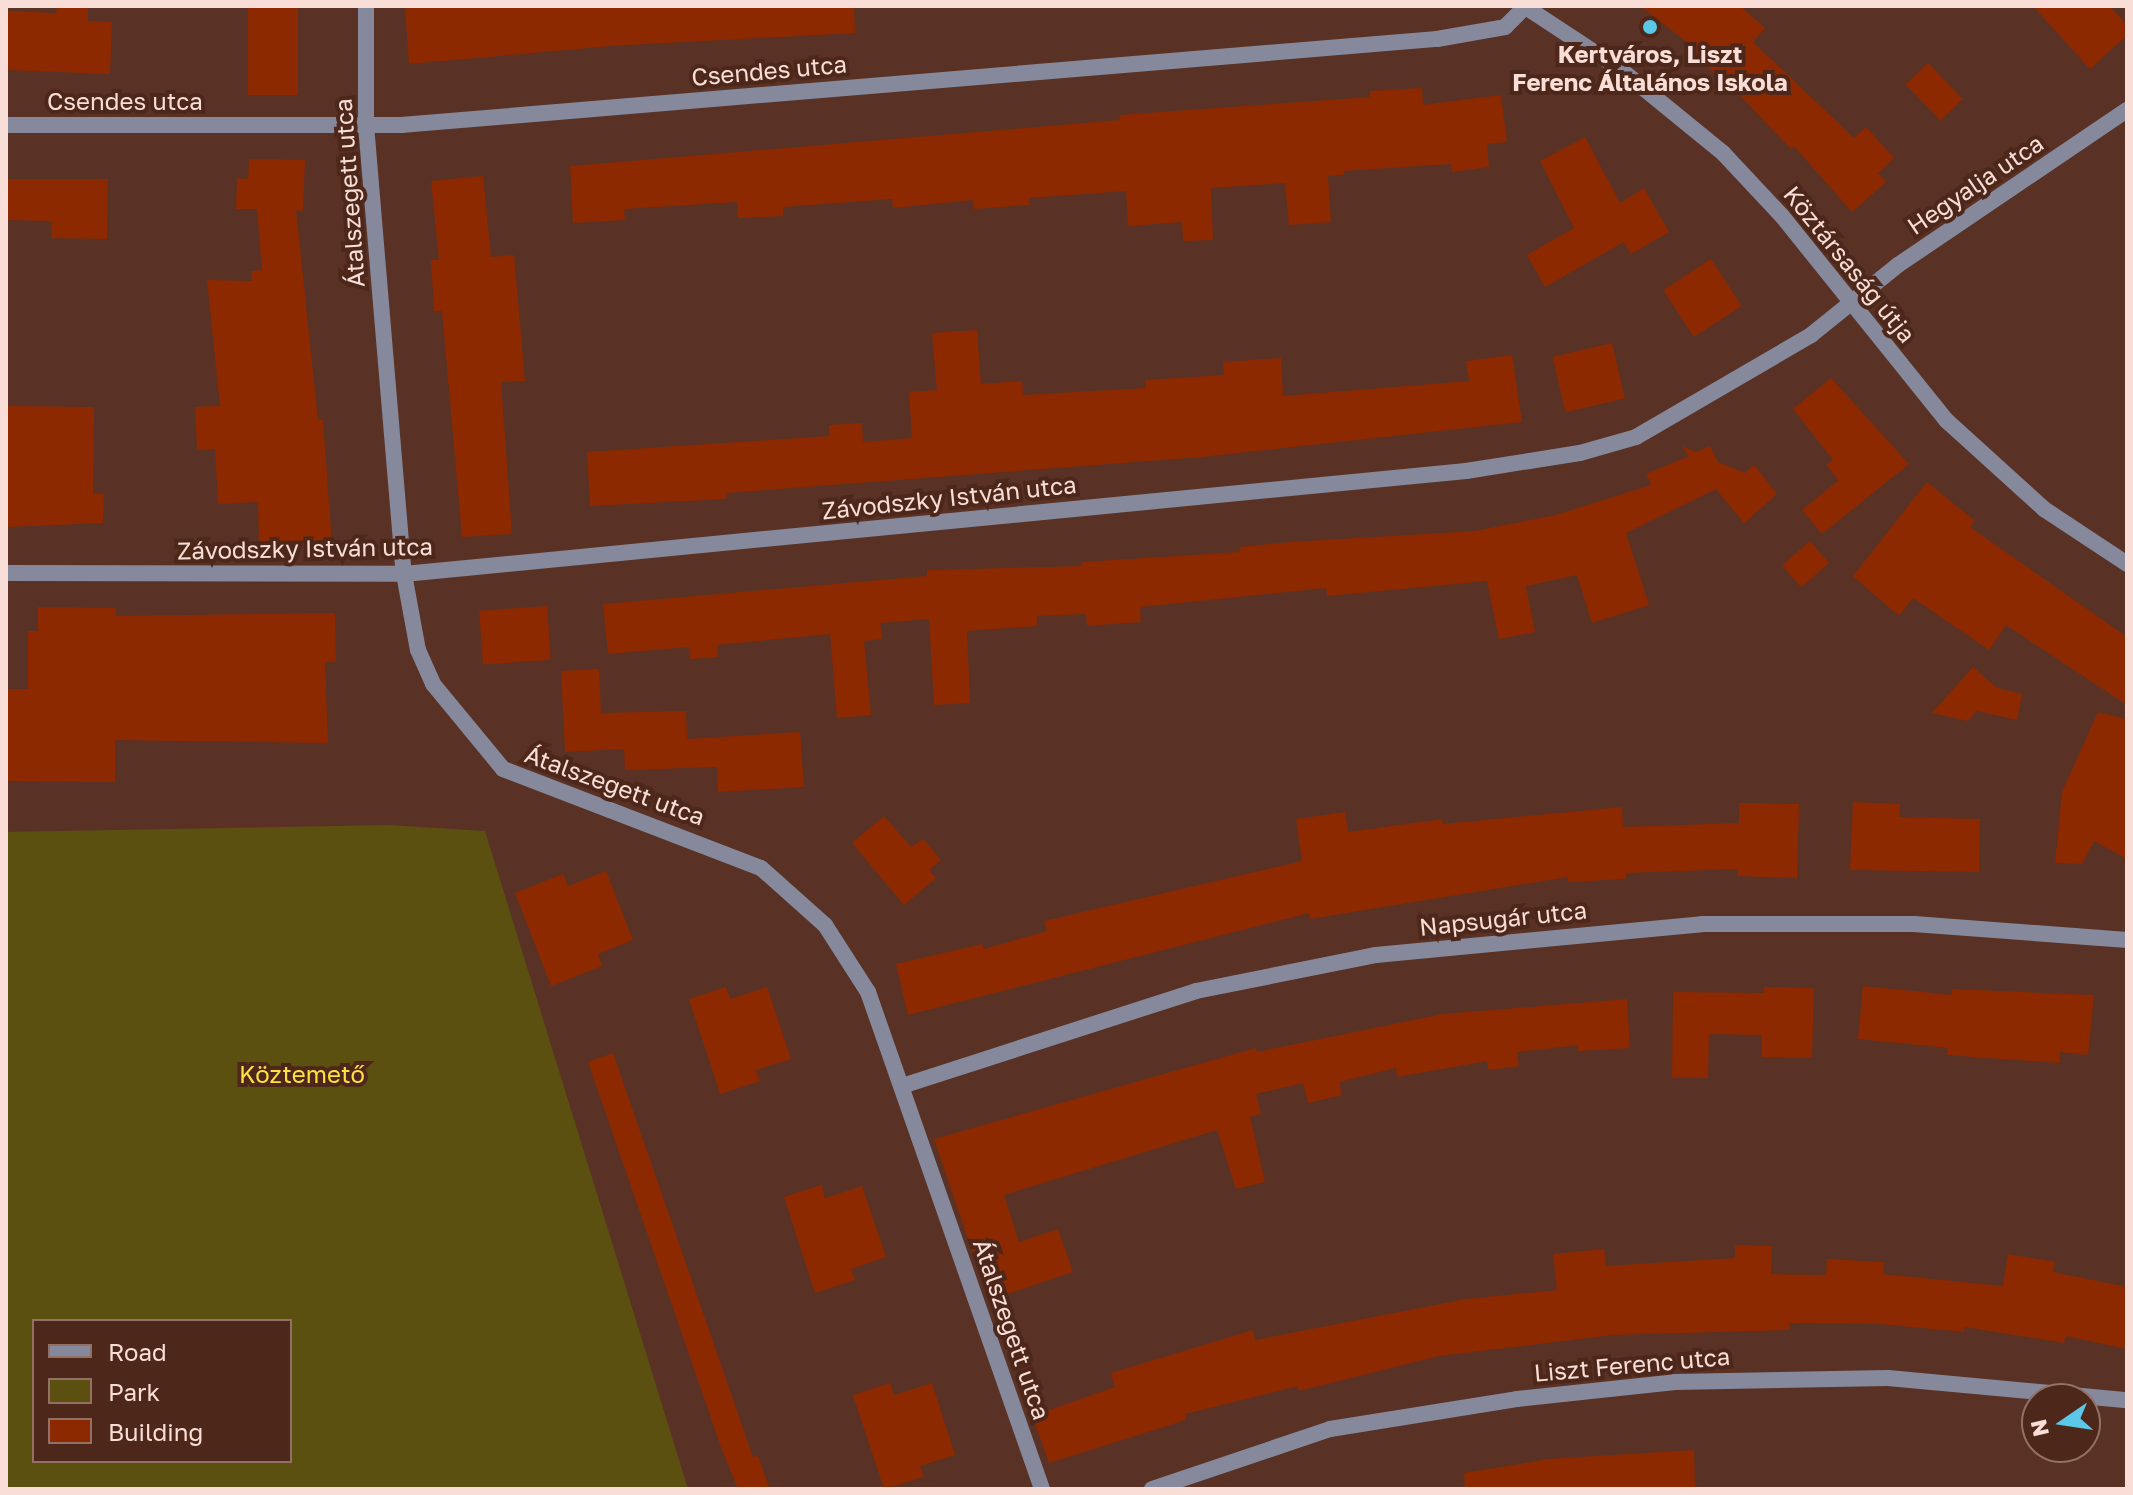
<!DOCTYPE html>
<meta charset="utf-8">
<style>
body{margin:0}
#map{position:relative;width:2133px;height:1495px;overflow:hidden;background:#593225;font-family:"Golos Text",sans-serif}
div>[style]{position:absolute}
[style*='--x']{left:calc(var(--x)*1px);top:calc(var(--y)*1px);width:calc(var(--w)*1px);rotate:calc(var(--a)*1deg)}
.green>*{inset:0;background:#5c5011}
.building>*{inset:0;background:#8c2900;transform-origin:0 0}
.minor>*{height:16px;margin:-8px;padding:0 8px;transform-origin:8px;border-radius:8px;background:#86899c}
.tertiary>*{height:16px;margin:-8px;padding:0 8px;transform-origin:8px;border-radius:8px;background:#86899c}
.dots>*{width:22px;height:22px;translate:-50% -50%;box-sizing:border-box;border:4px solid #4e271b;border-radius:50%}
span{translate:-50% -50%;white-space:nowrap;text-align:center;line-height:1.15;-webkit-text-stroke:8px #4e271b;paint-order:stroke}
.poi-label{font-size:24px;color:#f8ded6;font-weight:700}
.street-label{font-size:24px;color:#f8ded6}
.park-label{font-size:24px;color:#fde13f}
.frame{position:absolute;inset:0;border:8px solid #f8ded6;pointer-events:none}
.legend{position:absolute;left:32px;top:1319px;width:260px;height:144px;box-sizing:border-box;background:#4e271b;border:2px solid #927066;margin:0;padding:10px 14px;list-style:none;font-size:24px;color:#f8ded6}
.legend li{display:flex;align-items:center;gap:16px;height:40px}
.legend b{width:40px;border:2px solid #927066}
.north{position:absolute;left:2021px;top:1383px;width:80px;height:80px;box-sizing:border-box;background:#4e271b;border:2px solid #927066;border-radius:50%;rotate:257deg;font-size:22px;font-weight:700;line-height:32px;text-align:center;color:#f8ded6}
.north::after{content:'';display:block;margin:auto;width:28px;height:36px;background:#5ac8e6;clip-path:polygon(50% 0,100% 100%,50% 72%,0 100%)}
</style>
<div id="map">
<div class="green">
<i style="clip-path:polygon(evenodd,388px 825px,485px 831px,688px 1489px,6px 1489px,6px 832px,388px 825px,34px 1321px,290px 1321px,290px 1461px,34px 1461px,34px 1321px)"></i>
</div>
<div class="building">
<i style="clip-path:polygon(57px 6px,88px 6px,88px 21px,112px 22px,110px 74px,6px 70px,6px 11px,56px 13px)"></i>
<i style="left:248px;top:6px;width:50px;height:89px"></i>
<i style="clip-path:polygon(405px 6px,854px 6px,855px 33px,610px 46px,409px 64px)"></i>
<i style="clip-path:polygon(1640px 6px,1740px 6px,1765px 28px,1753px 42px,1854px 138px,1866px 127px,1894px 158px,1878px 173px,1886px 182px,1852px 212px,1794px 146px,1791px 149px,1733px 88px,1691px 54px,1696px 49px)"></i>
<i style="clip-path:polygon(2033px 6px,2110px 6px,2127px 25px,2127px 35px,2090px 69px)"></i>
<i style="left:1928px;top:63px;width:50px;height:31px;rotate:46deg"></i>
<i style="clip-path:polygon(1422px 88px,1423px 105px,1501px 95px,1507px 142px,1487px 144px,1489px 167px,1452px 172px,1451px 164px,1344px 171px,1344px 175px,1328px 176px,1331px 222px,1289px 225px,1285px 183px,1211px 188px,1213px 240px,1183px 241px,1182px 222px,1128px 226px,1126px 191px,1029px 198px,1030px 205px,974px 209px,973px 200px,893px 208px,892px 199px,783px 207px,783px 216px,738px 218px,737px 202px,624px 209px,625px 220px,573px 223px,570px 166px,1120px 120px,1120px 115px,1370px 97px,1370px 91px)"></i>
<i style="clip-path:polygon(1585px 137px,1620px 203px,1644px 188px,1669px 232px,1631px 254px,1624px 242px,1545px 287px,1527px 255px,1574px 228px,1540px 161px)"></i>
<i style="clip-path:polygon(249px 159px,305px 160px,303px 211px,296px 210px,318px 420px,323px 420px,332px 544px,259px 545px,258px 502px,218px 504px,215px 449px,197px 450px,195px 407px,220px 406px,207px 280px,252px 281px,251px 271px,262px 270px,257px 209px,236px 209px,237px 178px,248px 179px)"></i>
<i style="clip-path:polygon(483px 176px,491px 257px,514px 255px,525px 381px,501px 382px,512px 534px,462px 537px,442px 311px,434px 311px,431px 260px,439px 260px,431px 181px)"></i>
<i style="clip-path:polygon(6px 179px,108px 179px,107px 239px,51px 238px,52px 221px,6px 220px)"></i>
<i style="left:1711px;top:259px;width:56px;height:57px;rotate:57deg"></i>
<i style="clip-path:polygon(977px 330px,981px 384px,1022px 381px,1023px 395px,1146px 388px,1145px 380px,1224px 375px,1223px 362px,1281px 358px,1283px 396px,1469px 381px,1466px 361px,1512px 355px,1522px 422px,1202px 457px,726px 493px,726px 499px,590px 506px,587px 452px,829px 436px,829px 425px,862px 423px,863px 442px,912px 438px,909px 392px,937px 390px,932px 333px)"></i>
<i style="left:1612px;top:343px;width:57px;height:61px;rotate:77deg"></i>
<i style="clip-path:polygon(1831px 378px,1909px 464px,1822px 534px,1802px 510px,1839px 480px,1826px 465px,1833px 460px,1793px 409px)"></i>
<i style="clip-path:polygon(6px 406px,94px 407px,93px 494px,104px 494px,103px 523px,6px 527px)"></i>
<i style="clip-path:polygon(1682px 446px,1696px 452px,1710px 446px,1718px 462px,1745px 473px,1754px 465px,1777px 494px,1744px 523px,1716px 489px,1626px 533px,1649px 605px,1592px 623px,1577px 575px,1526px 586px,1535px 632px,1499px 639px,1487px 581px,1327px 596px,1326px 588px,1140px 607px,1141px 622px,1087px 626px,1086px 614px,1037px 616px,1037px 626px,967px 631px,970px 703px,934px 705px,929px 619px,880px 623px,882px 639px,864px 641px,871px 715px,837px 718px,830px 634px,717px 645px,718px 657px,690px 659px,689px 647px,608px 654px,603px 604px,927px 576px,927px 570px,1083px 566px,1082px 562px,1240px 552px,1239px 547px,1291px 542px,1475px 531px,1556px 515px,1651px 485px,1646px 474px,1689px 456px)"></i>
<i style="clip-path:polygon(1927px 482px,1975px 521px,1970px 527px,2127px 637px,2127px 705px,2006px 625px,1989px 650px,1913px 598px,1899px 616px,1853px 576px)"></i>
<i style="left:1810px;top:541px;width:29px;height:37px;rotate:49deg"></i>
<i style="left:547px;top:606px;width:54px;height:68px;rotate:86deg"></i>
<i style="clip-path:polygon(38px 607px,116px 608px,116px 616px,335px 613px,336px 662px,325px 662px,328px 743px,115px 740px,115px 782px,6px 781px,6px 689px,28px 689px,28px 631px,38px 631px)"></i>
<i style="clip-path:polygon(1973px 667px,1997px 688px,2022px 694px,2017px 720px,1977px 711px,1968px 721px,1932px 713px)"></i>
<i style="clip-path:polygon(599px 669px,601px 713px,686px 711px,687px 739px,800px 732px,804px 787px,718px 792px,717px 767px,625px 770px,624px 749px,565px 752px,561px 671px)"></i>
<i style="clip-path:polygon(2098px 712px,2127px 719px,2127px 859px,2094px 841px,2082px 864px,2055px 863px,2062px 792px)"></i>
<i style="clip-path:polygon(1853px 802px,1900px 804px,1899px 817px,1980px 819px,1979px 872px,1850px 870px)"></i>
<i style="clip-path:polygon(1739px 803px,1799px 804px,1797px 878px,1737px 876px,1738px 869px,1626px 873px,1626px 879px,1568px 882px,1568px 877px,1310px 919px,1309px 913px,908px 1015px,896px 964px,982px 944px,984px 949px,1047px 931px,1044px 921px,1302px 861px,1296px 819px,1345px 812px,1348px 832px,1442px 819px,1443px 824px,1622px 807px,1623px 827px,1739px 823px)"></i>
<i style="clip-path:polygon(884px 816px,911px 847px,923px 839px,941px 860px,929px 870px,936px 878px,904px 905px,852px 843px)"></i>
<i style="clip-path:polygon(606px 871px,633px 940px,598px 954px,602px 966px,551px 986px,515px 893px,563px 874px,568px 886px)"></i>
<i style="clip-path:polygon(1863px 986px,1952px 995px,1952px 989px,2094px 995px,2088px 1055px,2060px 1052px,2059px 1063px,1947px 1055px,1948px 1048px,1858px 1039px)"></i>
<i style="clip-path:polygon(726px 987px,730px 999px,767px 987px,791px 1059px,756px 1070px,760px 1081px,720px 1094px,689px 999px)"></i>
<i style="clip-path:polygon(1764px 987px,1814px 988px,1812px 1058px,1762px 1057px,1762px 1035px,1709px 1034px,1708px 1078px,1672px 1078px,1673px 992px,1764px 993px)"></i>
<i style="clip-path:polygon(1627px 999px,1630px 1048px,1578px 1051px,1578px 1045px,1517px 1052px,1519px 1066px,1488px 1070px,1487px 1061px,1397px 1077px,1396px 1068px,1339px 1082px,1342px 1095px,1308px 1103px,1303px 1083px,1256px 1094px,1261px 1114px,1250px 1117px,1265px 1182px,1236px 1189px,1217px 1130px,1004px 1195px,1019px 1242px,1058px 1229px,1073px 1272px,989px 1300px,934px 1139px,1256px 1048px,1257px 1052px,1443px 1014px)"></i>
<i style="clip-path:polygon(613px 1053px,753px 1457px,758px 1456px,770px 1489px,738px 1489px,722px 1450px,588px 1062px)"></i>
<i style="clip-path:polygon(821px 1185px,825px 1198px,862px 1186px,886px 1257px,851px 1269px,855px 1280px,815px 1293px,784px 1197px)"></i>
<i style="clip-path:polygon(1735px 1245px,1772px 1246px,1771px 1274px,1826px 1275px,1827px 1259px,1884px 1262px,1883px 1274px,2003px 1286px,2008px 1254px,2055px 1262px,2053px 1272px,2127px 1287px,2127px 1349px,2066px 1336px,2064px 1343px,1965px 1327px,1964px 1332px,1880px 1324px,1789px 1323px,1789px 1330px,1613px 1335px,1439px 1356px,1299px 1391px,1298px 1386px,1185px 1414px,1186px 1420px,1049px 1463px,1032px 1416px,1115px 1387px,1111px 1373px,1253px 1330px,1255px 1340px,1466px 1299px,1557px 1290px,1553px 1254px,1604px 1249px,1606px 1266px,1735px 1258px)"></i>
<i style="clip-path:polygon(890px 1383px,894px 1395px,932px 1383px,955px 1455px,920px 1466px,924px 1477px,884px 1489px,853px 1395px)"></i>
<i style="clip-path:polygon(1694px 1450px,1695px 1489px,1465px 1489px,1464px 1473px,1548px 1459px)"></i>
</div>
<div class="minor">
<i style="--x:366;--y:6;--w:119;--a:90"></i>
<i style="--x:366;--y:125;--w:451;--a:85.2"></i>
<i style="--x:404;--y:574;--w:77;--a:79.6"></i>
<i style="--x:418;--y:650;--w:37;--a:66"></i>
<i style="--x:433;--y:684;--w:110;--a:50.5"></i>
<i style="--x:503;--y:769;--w:276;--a:21"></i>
<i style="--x:761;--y:868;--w:86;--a:41.7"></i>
<i style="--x:825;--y:925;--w:80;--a:57.3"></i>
<i style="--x:868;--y:992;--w:527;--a:70.7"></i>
<i style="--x:6;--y:125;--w:395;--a:0"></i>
<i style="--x:401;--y:125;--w:1040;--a:-4.75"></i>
<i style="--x:1437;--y:39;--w:69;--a:-10"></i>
<i style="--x:1505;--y:27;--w:28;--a:-45"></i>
<i style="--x:6;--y:573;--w:398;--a:0.1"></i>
<i style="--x:404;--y:574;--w:1067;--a:-5.54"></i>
<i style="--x:1466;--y:471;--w:115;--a:-9"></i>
<i style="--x:1580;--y:453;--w:58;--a:-15.9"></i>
<i style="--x:1636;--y:437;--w:203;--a:-30.2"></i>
<i style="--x:1811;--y:335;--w:112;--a:-38.8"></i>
<i style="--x:1898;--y:265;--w:277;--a:-34.1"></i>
<i style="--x:902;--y:1086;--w:309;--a:-17.9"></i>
<i style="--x:1196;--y:991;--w:184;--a:-11.3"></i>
<i style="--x:1376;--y:955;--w:327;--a:-5.4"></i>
<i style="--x:1702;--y:924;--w:212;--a:0"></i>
<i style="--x:1914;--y:924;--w:214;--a:4.3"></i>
<i style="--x:1152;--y:1489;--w:188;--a:-18.6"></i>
<i style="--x:1330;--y:1429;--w:189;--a:-9.1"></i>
<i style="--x:1517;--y:1399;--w:159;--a:-6.1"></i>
<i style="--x:1675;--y:1382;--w:213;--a:-1.1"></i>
<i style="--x:1888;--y:1378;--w:240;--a:5.3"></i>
</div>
<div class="tertiary">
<i style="--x:1524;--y:6;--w:115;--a:33.3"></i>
<i style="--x:1620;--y:69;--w:133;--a:39.2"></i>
<i style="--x:1723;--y:153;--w:86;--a:46.9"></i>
<i style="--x:1782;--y:216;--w:263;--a:51.2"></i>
<i style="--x:1947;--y:421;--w:131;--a:42.2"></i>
<i style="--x:2044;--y:509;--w:100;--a:33.5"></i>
</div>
<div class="dots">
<i style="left:1650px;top:27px;background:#5ac8e6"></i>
</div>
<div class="poi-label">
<span style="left:1650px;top:68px">Kertváros, Liszt<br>Ferenc Általános Iskola</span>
</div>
<div class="street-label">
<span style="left:769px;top:70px;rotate:-5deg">Csendes utca</span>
<span style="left:125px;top:101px">Csendes utca</span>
<span style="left:1975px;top:184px;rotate:-34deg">Hegyalja utca</span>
<span style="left:349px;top:193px;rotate:-94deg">Átalszegett utca</span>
<span style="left:1850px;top:264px;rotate:51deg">Köztársaság útja</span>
<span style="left:949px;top:497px;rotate:-6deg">Závodszky István utca</span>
<span style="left:305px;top:548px;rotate:-1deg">Závodszky István utca</span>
<span style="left:615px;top:785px;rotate:20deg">Átalszegett utca</span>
<span style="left:1503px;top:918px;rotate:-6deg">Napsugár utca</span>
<span style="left:1012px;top:1329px;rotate:71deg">Átalszegett utca</span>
<span style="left:1632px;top:1364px;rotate:-5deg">Liszt Ferenc utca</span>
</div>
<div class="park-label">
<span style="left:302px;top:1074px">Köztemető</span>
</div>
<div class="frame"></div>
<ul class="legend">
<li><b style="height:10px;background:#86899c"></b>Road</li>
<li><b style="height:22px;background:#5c5011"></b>Park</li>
<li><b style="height:22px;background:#8c2900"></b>Building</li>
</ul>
<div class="north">N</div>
</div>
